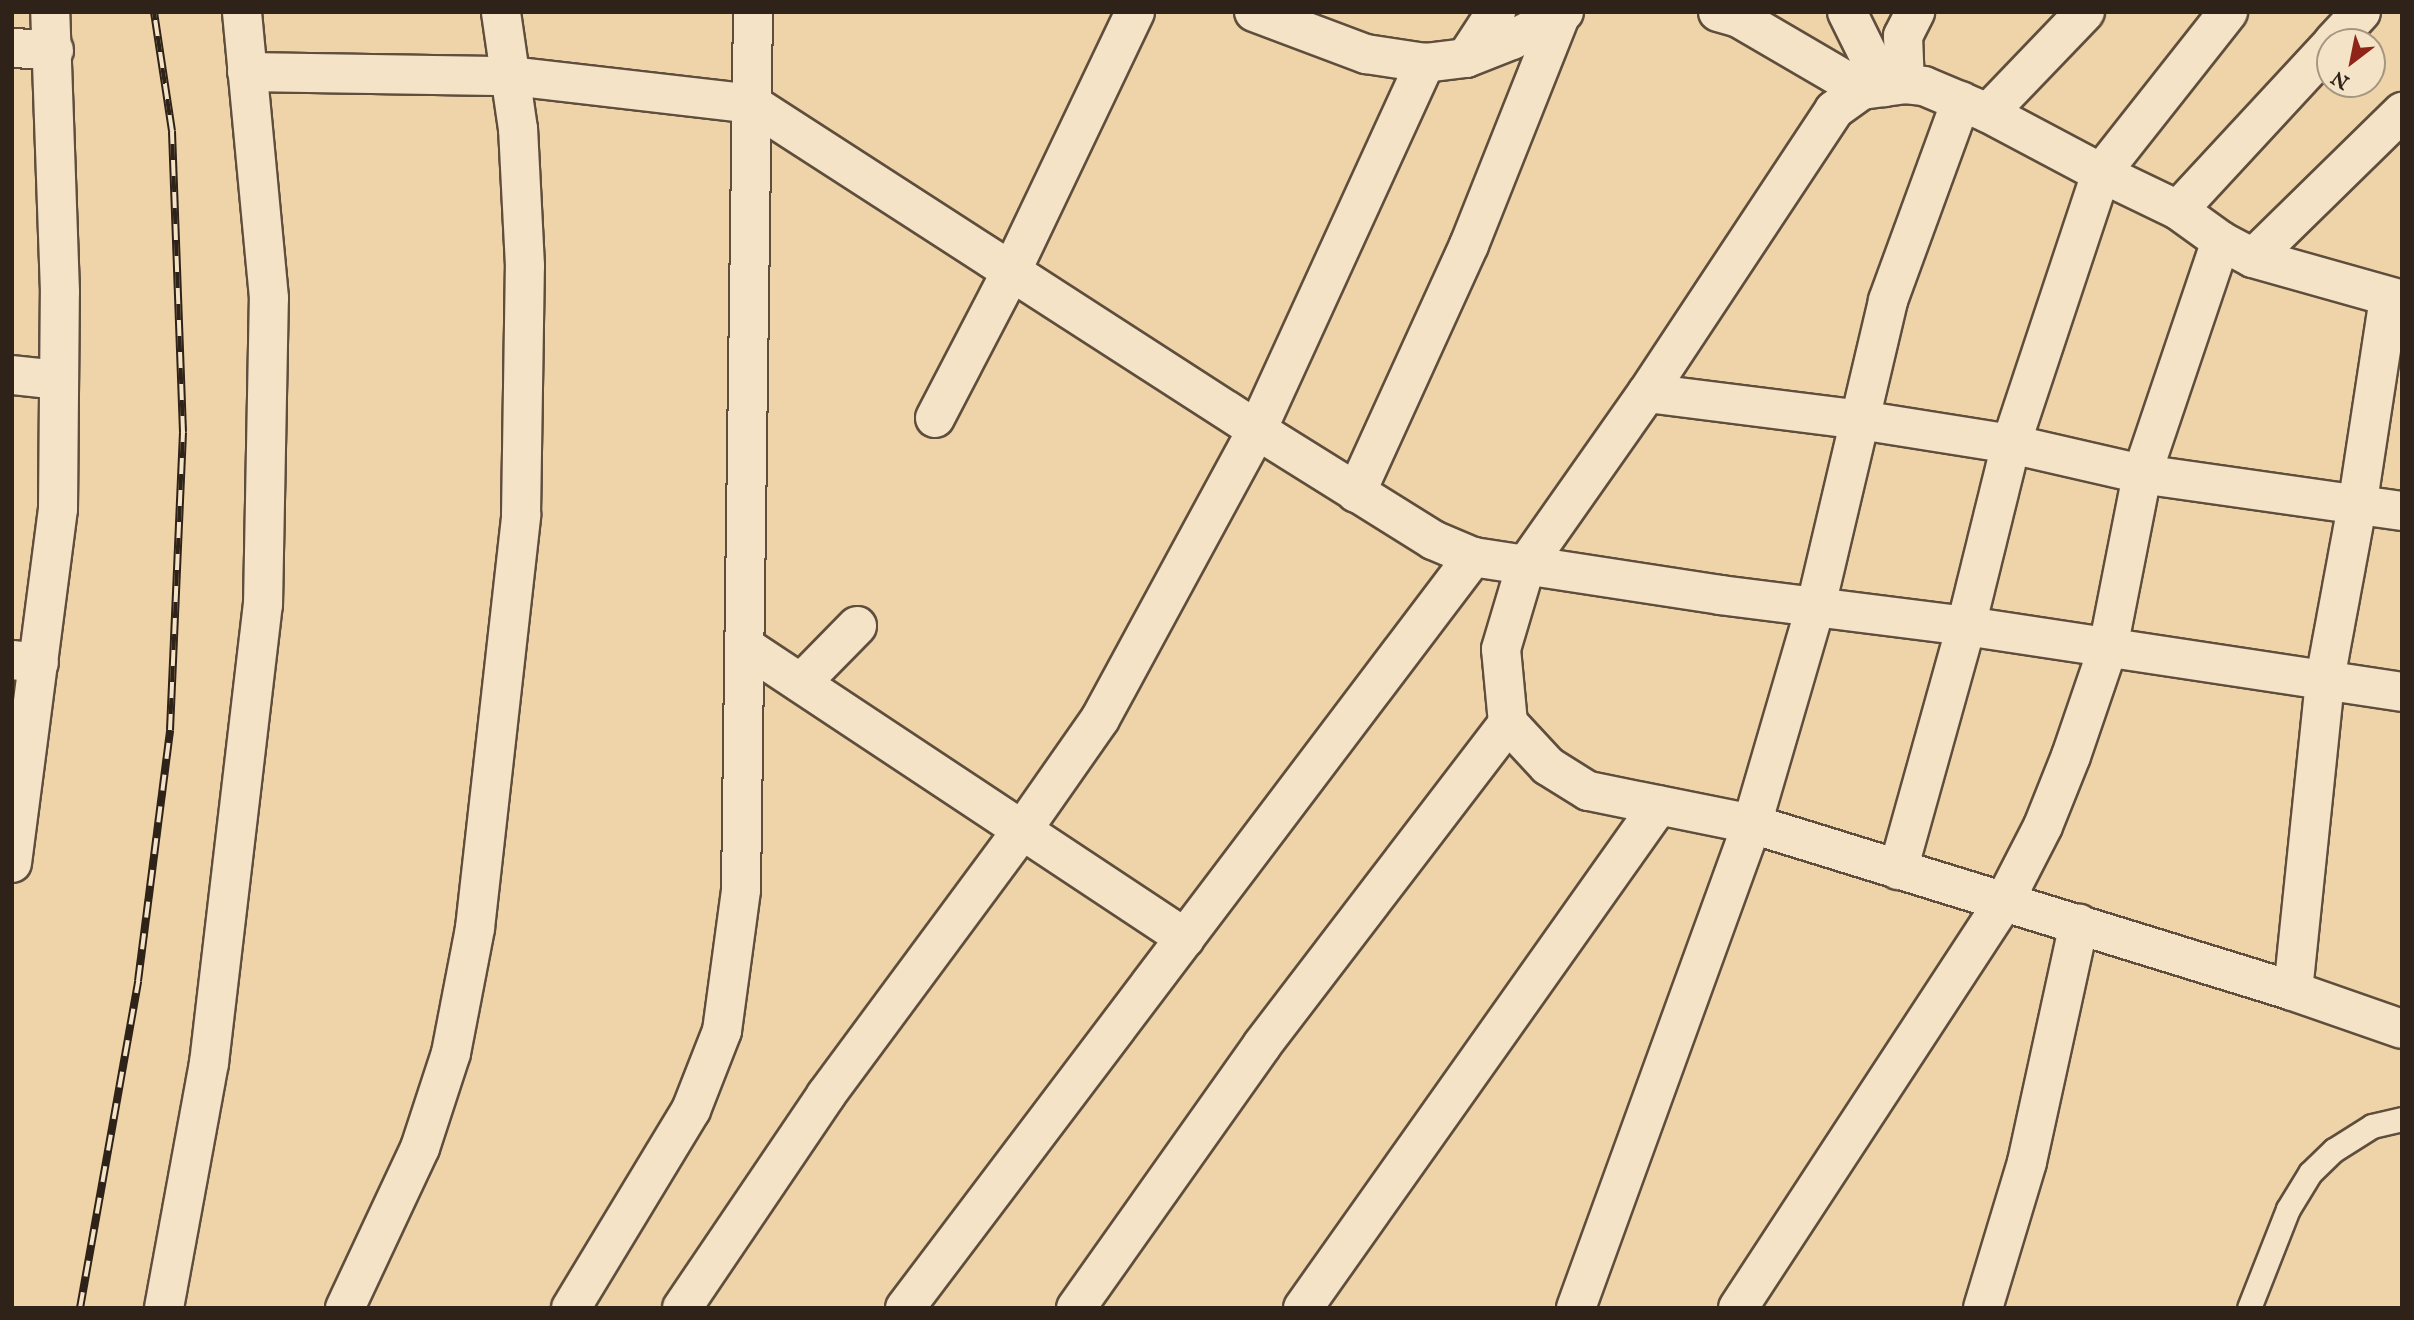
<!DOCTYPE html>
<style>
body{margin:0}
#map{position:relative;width:2414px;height:1320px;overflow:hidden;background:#eed4a8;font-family:"IM FELL English",serif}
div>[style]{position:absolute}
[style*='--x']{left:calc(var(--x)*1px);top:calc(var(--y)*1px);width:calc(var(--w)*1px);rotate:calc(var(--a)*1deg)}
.roads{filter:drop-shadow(2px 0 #5f4e3d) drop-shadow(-2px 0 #5f4e3d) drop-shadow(0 2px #5f4e3d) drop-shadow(0 -2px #5f4e3d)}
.lane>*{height:23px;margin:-11.5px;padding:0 11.5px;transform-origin:11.5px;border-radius:11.5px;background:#f4e3c6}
.street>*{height:38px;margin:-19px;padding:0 19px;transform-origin:19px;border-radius:19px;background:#f4e3c6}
.secondary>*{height:38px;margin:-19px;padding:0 19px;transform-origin:19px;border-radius:19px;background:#f4e3c6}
.rail>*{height:8px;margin-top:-4px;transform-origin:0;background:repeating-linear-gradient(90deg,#f4e3c6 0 16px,#2f2219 0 32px);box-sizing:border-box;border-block:2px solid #2f2219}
span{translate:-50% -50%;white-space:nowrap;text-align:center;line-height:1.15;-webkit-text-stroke:5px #f4e3c6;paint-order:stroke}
.frame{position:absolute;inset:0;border:14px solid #2f2219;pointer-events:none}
.north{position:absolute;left:2316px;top:28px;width:70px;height:70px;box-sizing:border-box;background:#f4e3c6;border:2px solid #a59681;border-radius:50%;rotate:212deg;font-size:19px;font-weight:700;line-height:28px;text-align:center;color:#2f2219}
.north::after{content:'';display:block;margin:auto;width:24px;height:32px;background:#8f2418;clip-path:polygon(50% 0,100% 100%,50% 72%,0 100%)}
</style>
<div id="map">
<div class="roads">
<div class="lane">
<i style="--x:2249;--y:1308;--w:106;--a:-68.5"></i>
<i style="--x:2288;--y:1209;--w:42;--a:-58.6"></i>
<i style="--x:2310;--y:1173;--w:33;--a:-44"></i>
<i style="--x:2334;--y:1150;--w:45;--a:-32.3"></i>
<i style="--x:2372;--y:1126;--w:31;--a:-13"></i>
</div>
<div class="street">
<i style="--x:1254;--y:12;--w:120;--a:20.6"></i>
<i style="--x:1366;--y:54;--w:60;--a:8.7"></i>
<i style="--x:1425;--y:63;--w:41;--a:-7"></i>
<i style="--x:1466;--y:58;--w:49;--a:-21.4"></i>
<i style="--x:1512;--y:40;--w:59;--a:-28.3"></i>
<i style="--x:1718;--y:12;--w:22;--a:16"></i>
<i style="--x:1739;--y:18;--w:143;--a:30.3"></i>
<i style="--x:1847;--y:12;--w:84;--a:63.7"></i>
<i style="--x:2333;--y:42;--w:41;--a:-47"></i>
<i style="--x:12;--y:48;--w:42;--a:2.7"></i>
<i style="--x:1466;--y:58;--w:55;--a:-56.9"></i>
<i style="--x:247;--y:72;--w:264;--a:0.9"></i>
<i style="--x:511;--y:76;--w:243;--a:6.6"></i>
<i style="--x:752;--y:104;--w:601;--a:32.84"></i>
<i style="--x:1257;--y:430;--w:208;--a:32"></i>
<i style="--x:1433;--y:540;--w:43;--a:23"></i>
<i style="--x:1473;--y:557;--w:250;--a:8.7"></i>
<i style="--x:1720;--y:595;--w:248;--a:7.2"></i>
<i style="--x:1966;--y:626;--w:441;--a:8.6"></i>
<i style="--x:1905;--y:84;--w:48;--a:-92.4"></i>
<i style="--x:1903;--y:36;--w:27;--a:-63"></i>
<i style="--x:1961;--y:101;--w:213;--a:110.1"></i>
<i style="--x:1888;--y:301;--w:312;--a:103.3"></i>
<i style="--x:1816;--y:605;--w:228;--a:106.3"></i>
<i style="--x:1752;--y:824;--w:566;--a:17.15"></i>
<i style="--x:2293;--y:991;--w:115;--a:19.2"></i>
<i style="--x:1988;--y:113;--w:140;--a:-46.2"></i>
<i style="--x:2178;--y:210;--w:224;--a:-47.2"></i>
<i style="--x:2253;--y:258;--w:209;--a:-44.4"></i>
<i style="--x:12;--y:375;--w:47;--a:6.1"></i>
<i style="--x:1647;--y:393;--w:215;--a:7.2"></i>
<i style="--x:1860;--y:420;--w:153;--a:9"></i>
<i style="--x:2011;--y:444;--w:134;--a:12.9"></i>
<i style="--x:2142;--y:474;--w:263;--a:8.1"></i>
<i style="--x:935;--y:418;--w:165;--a:-62.5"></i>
<i style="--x:1011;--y:272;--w:288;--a:-64.5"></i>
<i style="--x:1356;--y:493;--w:273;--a:-65.5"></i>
<i style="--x:1469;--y:245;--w:249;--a:-68.3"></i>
<i style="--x:746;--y:647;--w:527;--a:33.54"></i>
<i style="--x:12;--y:660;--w:27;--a:6"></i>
<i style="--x:801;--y:683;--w:80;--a:-45.5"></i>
<i style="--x:1898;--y:870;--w:253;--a:-74.4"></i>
<i style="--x:1966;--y:626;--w:187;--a:-76.1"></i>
<i style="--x:2011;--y:444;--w:286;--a:-71.6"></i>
<i style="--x:2101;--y:173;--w:205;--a:-51.7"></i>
<i style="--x:2293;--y:991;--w:314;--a:-84.1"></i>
<i style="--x:2325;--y:679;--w:175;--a:-79.5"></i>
<i style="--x:2357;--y:507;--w:210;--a:-81.3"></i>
<i style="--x:345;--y:1308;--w:177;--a:-64.9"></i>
<i style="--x:420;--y:1148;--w:100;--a:-71.9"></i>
<i style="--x:451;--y:1053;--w:127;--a:-79.1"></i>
<i style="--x:475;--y:928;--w:416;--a:-83.6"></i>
<i style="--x:521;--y:515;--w:249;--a:-89.1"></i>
<i style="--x:525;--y:266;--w:137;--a:-92.9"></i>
<i style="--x:518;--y:129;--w:118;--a:-98.3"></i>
<i style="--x:571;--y:1308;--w:232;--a:-58.8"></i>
<i style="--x:691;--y:1110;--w:85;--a:-68.6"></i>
<i style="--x:722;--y:1031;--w:142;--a:-82.3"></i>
<i style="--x:741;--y:890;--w:878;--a:-89.22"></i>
<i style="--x:682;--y:1308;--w:257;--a:-55.9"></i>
<i style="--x:826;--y:1095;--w:331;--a:-53.5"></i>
<i style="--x:1023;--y:829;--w:134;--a:-55"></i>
<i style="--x:1100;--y:719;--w:329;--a:-61.5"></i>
<i style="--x:1257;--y:430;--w:404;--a:-65.4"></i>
<i style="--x:905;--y:1308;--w:942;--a:-52.9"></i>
<i style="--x:1076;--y:1308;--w:322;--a:-54.7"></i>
<i style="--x:1262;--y:1045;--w:405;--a:-52.6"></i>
<i style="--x:1303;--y:1308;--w:616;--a:-54.71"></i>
<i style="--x:1576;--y:1308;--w:515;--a:-70.02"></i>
<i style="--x:1752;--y:824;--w:167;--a:-168.6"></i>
<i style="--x:1588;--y:791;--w:47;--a:-148"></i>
<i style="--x:1548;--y:766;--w:59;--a:-132.9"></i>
<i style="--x:1508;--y:723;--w:74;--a:-95.4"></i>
<i style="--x:1501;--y:649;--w:88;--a:-73.4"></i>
<i style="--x:1526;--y:565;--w:210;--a:-54.9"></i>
<i style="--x:1647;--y:393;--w:339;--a:-56.5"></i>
<i style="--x:1834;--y:110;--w:34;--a:-36"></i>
<i style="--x:1862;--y:90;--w:43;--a:-7.9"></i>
<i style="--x:1905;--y:84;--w:19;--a:6"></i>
<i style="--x:1924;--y:86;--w:69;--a:22.9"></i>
<i style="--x:1988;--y:113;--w:128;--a:28"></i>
<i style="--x:2101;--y:173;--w:85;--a:25.7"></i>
<i style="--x:2178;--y:210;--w:53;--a:35.8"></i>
<i style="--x:2221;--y:241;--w:36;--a:28"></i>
<i style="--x:2253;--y:258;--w:155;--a:15.7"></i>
<i style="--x:1738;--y:1308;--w:485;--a:-56.8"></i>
<i style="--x:2004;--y:902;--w:85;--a:-62.8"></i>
<i style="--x:2043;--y:826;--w:75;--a:-68.2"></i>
<i style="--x:2071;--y:756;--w:114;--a:-71.1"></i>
<i style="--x:2108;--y:648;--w:177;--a:-78.9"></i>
<i style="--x:2142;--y:474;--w:246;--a:-71.3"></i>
<i style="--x:1983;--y:1308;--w:152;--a:-73.2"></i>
<i style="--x:2027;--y:1162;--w:244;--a:-77.7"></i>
</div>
<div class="secondary">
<i style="--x:12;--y:863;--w:357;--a:-82.6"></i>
<i style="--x:58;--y:509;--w:217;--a:-89.5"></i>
<i style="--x:60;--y:292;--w:280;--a:-92"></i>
<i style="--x:164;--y:1308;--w:249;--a:-79.6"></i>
<i style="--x:209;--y:1063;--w:461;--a:-83.3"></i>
<i style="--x:263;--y:605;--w:307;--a:-88.9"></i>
<i style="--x:269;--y:298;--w:287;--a:-95.4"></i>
</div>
</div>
<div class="rail">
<i style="--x:80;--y:1308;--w:332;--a:-79.9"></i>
<i style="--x:138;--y:981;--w:253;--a:-82.7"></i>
<i style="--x:170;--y:730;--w:298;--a:-87.5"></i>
<i style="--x:183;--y:432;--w:301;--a:-92.1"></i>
<i style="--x:172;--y:131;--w:120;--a:-98.6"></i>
</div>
<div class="frame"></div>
<div class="north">N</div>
</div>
